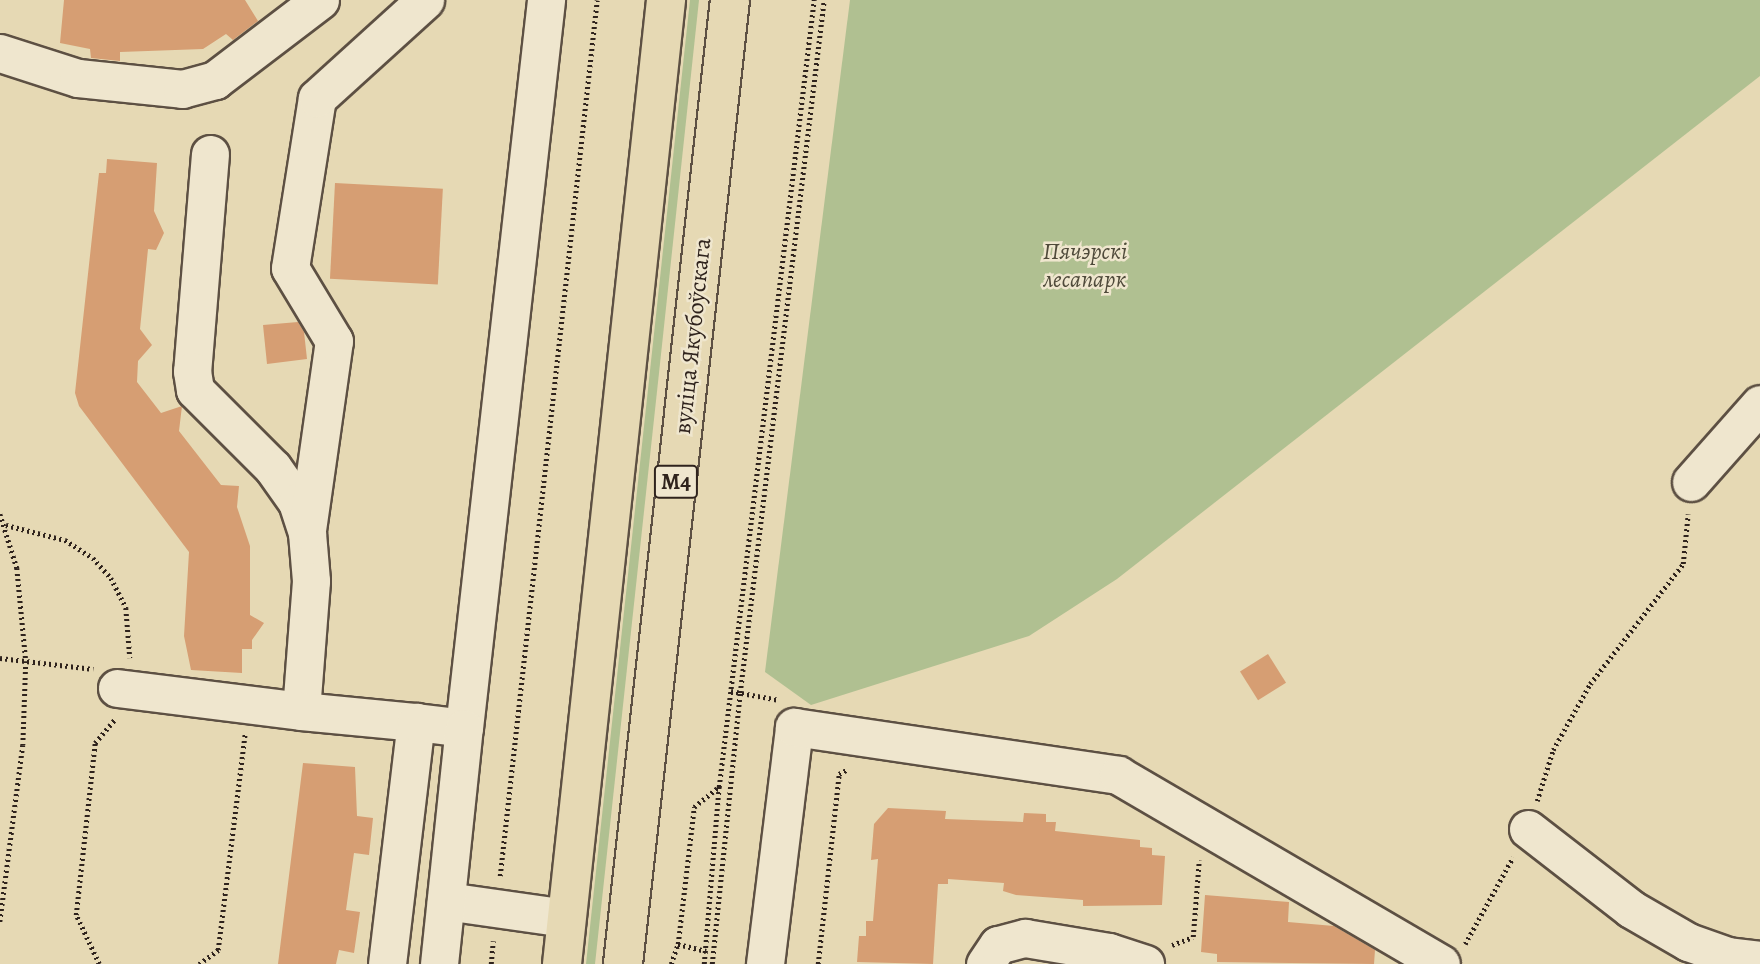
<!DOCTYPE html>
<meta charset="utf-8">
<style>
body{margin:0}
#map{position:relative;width:1760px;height:964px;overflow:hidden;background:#e6d9b4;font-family:Alegreya,serif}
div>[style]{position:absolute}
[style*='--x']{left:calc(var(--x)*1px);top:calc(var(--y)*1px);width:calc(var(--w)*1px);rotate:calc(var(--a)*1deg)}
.green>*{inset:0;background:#b0c091}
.building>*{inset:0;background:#d69e73;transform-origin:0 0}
.path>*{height:4.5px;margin-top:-2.25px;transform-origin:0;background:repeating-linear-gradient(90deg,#2f231d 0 2px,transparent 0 5.5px)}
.roads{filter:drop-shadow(2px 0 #5d5043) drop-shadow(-2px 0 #5d5043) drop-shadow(0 2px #5d5043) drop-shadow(0 -2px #5d5043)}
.minor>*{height:37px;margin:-18.5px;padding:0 18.5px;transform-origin:18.5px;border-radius:18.5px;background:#efe6ce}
.major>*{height:38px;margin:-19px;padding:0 19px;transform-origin:19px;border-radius:19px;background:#e6d9b4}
span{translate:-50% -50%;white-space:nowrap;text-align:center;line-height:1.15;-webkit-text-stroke:5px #efe6ce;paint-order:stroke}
.shield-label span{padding:2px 5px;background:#efe6ce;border:2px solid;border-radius:5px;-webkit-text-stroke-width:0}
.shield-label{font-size:23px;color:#2f231d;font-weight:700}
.park-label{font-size:24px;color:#4f4a3a;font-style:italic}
.street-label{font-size:24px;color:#2f231d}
</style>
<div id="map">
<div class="green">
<i style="clip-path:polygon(690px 0,699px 0,659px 373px,595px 964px,586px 964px)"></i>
<i style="clip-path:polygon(850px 0,1760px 0,1760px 76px,1117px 579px,1029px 636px,811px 705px,765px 672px)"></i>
</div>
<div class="building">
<i style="clip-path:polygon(64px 0,245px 0,258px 21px,233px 40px,226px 34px,203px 49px,120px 52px,120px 61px,91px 58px,90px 49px,60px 43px)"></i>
<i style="clip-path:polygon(107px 159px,157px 163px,154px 211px,164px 233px,156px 250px,148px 249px,140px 329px,152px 345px,138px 361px,137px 382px,161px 413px,182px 406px,179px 431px,221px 485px,239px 486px,237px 507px,250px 546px,250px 615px,264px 623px,252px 640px,252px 649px,242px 649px,242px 673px,191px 670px,184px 636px,189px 552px,79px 406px,75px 393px,99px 173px,106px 173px)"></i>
<i style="left:335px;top:183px;width:108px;height:96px;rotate:3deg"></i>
<i style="clip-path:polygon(298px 322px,304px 332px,307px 359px,267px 364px,263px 325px)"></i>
<i style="left:1268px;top:654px;width:34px;height:33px;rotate:58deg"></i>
<i style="clip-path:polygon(303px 763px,355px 767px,357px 816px,373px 818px,369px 855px,354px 853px,346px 910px,360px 912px,354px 953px,339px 950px,336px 964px,278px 964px)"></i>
<i style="clip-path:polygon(888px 808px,946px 811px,945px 819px,1023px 822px,1024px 813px,1046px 814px,1046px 822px,1056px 822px,1055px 831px,1140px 840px,1140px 847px,1152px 848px,1152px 855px,1165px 856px,1162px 905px,1083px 906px,1083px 900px,1016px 895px,1003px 891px,1004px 883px,948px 879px,948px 884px,938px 884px,933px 964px,857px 962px,859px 936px,866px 936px,866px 921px,873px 921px,878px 859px,871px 860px,874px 824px)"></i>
<i style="clip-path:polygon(1205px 895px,1289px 902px,1288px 922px,1334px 926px,1375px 950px,1374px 964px,1217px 962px,1217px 954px,1201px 952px)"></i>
</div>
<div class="path">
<i style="--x:0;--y:514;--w:57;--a:72.5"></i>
<i style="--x:17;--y:568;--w:93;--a:84.5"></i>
<i style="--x:26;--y:661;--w:84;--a:92"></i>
<i style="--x:23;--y:745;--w:179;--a:97.4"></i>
<i style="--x:6;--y:525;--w:61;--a:14.3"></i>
<i style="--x:65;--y:540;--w:33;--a:33"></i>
<i style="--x:93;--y:558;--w:27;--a:48"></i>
<i style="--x:111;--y:578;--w:34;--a:63"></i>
<i style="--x:126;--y:608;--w:50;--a:85.4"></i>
<i style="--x:0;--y:658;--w:94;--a:6.7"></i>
<i style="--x:731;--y:691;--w:49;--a:10.6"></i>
<i style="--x:1537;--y:801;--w:53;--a:-72.6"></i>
<i style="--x:1553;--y:750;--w:76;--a:-60.7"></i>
<i style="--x:1590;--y:684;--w:152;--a:-52.2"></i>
<i style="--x:1683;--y:564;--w:50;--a:-84.3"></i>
<i style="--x:500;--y:876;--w:881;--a:-83.68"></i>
<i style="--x:678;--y:944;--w:29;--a:14"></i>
<i style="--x:1465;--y:944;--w:99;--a:-61.1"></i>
<i style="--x:1172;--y:945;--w:22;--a:-21"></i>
<i style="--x:1193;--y:937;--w:77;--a:-85.5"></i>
<i style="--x:99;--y:964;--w:54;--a:-115.1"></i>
<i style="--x:76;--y:915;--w:173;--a:-83.7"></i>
<i style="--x:95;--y:743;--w:31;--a:-50"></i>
<i style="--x:199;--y:964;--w:24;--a:-36"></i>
<i style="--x:218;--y:950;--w:218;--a:-82.9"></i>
<i style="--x:491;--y:964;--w:23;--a:-85"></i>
<i style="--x:671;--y:964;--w:21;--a:-71"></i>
<i style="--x:678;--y:944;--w:138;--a:-83.3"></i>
<i style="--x:694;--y:807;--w:32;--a:-39"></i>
<i style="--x:704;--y:964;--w:178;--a:-85.2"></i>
<i style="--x:719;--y:787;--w:793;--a:-83.12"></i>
<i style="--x:712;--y:964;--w:272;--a:-84.1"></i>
<i style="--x:740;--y:693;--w:698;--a:-83.09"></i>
<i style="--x:818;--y:964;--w:191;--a:-83.7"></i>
<i style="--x:839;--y:774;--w:10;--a:-29"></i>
</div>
<div class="roads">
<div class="minor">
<i style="--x:0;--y:53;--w:82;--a:17.8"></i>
<i style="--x:78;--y:78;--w:105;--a:6"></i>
<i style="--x:182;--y:89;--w:34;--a:-15"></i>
<i style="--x:215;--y:80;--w:132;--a:-37.3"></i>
<i style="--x:210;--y:154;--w:218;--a:94.7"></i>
<i style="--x:192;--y:371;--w:19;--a:81"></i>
<i style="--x:195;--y:390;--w:110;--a:45"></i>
<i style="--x:273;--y:468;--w:42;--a:54.8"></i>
<i style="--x:297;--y:502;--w:33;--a:72"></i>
<i style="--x:307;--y:533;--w:48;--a:85.2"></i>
<i style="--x:311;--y:581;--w:130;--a:94.4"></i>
<i style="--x:301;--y:711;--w:116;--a:5.5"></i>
<i style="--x:1691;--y:482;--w:104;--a:-48.5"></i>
<i style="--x:307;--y:530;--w:191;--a:-81.9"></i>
<i style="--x:334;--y:341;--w:85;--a:-121.1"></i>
<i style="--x:290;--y:268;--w:172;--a:-81"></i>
<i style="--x:317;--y:98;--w:146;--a:-42.2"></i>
<i style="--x:117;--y:688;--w:185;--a:7.1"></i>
<i style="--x:1528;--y:829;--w:130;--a:37.8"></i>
<i style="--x:1631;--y:909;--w:66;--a:30.1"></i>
<i style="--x:1688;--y:942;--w:42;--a:19.3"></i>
<i style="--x:1728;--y:956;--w:32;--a:7"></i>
<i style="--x:446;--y:901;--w:121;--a:8.1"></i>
<i style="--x:387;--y:964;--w:244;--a:-83.2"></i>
<i style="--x:416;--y:722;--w:48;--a:7.1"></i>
<i style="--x:464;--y:728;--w:733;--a:-83.57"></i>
<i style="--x:439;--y:964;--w:237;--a:-84"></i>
<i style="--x:765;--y:964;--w:239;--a:-83"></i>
<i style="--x:794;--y:727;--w:328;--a:8.4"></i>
<i style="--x:1118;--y:775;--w:374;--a:30.3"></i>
<i style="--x:985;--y:964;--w:23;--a:-56"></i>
<i style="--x:998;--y:945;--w:28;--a:-15"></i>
<i style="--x:1025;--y:938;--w:85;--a:9.5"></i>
<i style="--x:1109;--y:952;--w:38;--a:18"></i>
</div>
<div class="major">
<i style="--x:562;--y:964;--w:970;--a:-83.84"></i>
<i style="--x:623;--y:964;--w:970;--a:-83.67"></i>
</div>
</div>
<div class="shield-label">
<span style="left:676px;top:482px">М4</span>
</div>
<div class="park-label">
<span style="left:1085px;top:266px">Пячэрскі<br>лесапарк</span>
</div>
<div class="street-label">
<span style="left:693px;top:336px;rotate:-84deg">вуліца Якубоўскага</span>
</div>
</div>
